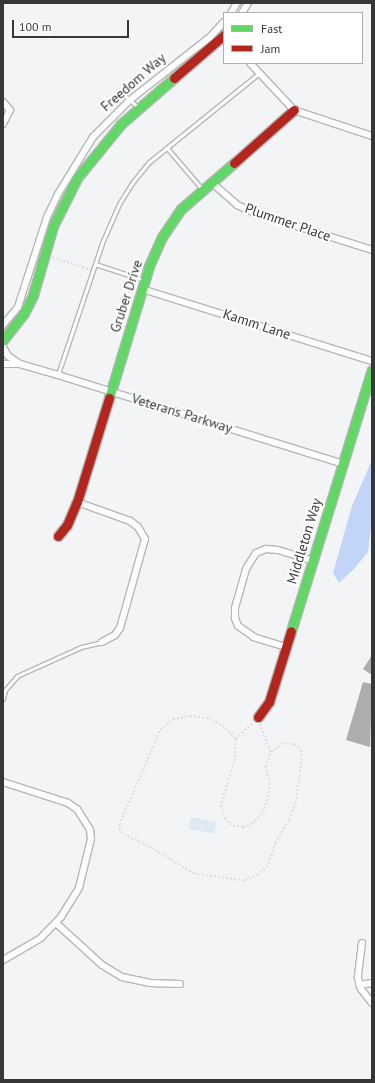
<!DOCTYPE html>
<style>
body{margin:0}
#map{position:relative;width:375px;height:1083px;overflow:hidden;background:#f2f4f6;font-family:"PT Sans",sans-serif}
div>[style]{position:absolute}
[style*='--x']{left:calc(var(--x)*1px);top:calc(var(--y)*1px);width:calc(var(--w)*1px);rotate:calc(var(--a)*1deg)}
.green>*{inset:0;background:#e0e7f5;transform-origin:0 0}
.water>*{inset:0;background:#c2d5f9}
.building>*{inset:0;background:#acadad}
.path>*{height:1.5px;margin-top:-0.75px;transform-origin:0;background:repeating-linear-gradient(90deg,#dedfdf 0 2px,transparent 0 4px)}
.roads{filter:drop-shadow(1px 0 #b6b7b8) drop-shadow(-1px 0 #b6b7b8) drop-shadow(0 1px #b6b7b8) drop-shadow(0 -1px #b6b7b8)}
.lane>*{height:3px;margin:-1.5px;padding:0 1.5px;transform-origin:1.5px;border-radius:1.5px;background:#fdfdfe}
.street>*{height:6px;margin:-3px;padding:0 3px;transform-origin:3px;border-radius:3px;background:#fdfdfe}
.fast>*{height:9px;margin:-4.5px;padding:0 4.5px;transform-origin:4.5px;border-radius:4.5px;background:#63d668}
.jam>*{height:9px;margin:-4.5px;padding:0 4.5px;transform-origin:4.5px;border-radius:4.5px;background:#b3261e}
span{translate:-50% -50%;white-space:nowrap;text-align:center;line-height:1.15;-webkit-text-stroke:4px #fff;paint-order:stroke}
.street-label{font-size:14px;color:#373739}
.frame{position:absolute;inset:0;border:4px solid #373739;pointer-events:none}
.legend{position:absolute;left:223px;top:12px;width:140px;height:52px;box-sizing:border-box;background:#fff;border:1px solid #afafb0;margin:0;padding:5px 7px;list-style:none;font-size:12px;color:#373739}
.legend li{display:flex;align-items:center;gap:8px;height:20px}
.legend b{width:20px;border:1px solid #afafb0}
.scale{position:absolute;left:12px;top:20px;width:117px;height:18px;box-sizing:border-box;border:2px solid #373739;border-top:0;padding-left:5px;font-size:12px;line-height:14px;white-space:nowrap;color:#373739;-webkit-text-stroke:3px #fff;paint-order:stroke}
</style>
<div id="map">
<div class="green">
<i style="left:191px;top:817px;width:26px;height:12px;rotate:11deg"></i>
</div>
<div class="water">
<i style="clip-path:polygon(372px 460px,372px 516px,368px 552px,353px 570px,339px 583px,333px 573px,352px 506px)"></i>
</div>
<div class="building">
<i style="clip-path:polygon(372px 655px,372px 675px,363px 669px)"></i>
<i style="clip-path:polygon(363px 682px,372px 684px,370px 747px,346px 740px)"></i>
</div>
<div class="path">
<i style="--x:52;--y:257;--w:38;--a:18"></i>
<i style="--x:190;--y:716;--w:19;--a:6"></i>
<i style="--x:209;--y:718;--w:20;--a:30"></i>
<i style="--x:226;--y:728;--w:15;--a:48"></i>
<i style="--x:236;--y:739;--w:20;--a:93"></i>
<i style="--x:235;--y:759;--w:49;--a:106.6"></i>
<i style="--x:221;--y:806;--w:13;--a:72"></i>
<i style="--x:225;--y:818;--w:11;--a:45"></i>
<i style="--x:233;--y:826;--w:10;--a:6"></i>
<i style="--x:243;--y:827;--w:9;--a:-18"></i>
<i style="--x:252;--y:824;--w:11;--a:-45"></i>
<i style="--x:260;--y:816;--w:17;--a:-65"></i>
<i style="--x:267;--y:801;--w:17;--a:-80"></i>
<i style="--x:270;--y:784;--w:18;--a:-106"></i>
<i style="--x:265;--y:767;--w:16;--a:-68"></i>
<i style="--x:271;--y:752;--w:15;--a:-37"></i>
<i style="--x:283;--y:743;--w:11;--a:5"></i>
<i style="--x:294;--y:744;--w:9;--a:41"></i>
<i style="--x:301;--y:750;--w:8;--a:83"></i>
<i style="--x:302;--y:758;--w:45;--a:97.6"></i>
<i style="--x:296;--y:803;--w:19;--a:111"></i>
<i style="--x:289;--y:821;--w:26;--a:121"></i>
<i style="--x:276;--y:843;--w:24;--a:109"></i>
<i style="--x:268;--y:866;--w:13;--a:138"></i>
<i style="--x:258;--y:875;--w:15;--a:157"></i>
<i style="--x:244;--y:881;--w:50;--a:-172"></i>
<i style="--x:194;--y:874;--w:50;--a:-148.8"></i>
<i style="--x:151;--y:848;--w:32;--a:-154"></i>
<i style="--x:122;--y:834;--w:4;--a:-117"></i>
<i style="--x:120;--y:830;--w:5;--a:-101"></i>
<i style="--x:119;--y:825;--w:103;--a:-66.7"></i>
<i style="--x:160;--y:730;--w:17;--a:-40"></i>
<i style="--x:173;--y:719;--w:17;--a:-10"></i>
<i style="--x:260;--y:724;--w:30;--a:69"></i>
<i style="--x:236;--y:739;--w:23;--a:-45"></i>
</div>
<div class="roads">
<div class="lane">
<i style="--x:120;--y:91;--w:24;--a:42"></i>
<i style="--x:167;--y:148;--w:54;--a:49.5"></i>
<i style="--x:95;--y:264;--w:52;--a:18.1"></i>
<i style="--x:58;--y:374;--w:138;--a:-71.4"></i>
<i style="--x:102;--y:243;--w:43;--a:-66.4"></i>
<i style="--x:119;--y:204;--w:25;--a:-58"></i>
<i style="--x:132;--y:183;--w:26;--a:-51"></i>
<i style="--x:148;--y:163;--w:143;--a:-39"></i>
<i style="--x:3;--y:699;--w:9;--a:-77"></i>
<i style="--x:5;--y:690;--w:18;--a:-49"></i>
<i style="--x:17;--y:676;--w:70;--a:-24.4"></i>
<i style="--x:81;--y:647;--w:22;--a:-13"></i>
</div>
<div class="street">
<i style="--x:231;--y:13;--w:12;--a:-59"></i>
<i style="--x:242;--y:13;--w:12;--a:-59"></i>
<i style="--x:250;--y:63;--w:64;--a:46.9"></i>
<i style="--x:294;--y:110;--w:82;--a:18.4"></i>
<i style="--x:3;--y:102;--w:11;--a:49"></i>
<i style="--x:10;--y:110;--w:16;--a:117"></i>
<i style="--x:211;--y:182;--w:35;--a:41"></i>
<i style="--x:237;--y:205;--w:20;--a:24"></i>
<i style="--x:255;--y:213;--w:123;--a:17.5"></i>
<i style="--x:142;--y:289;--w:241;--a:17.4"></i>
<i style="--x:3;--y:325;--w:23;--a:-50"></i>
<i style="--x:18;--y:307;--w:95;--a:-72.1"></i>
<i style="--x:47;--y:217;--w:25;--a:-64"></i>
<i style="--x:58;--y:194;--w:67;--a:-58.4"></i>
<i style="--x:93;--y:137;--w:52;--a:-45"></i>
<i style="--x:130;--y:100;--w:102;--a:-38.2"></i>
<i style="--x:210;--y:37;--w:21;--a:-47"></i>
<i style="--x:3;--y:347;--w:10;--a:61"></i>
<i style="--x:8;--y:356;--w:14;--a:34"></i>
<i style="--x:3;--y:364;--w:17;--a:0"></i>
<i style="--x:20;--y:364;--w:40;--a:16"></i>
<i style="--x:58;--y:375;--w:299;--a:17.3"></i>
<i style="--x:77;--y:502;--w:56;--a:19.7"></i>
<i style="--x:130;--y:521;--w:10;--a:37"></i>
<i style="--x:138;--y:527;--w:14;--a:60"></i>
<i style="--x:145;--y:539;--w:92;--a:105.7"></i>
<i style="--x:120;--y:628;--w:9;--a:126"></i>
<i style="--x:115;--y:635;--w:15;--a:152"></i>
<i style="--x:286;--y:647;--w:34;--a:-163"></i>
<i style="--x:254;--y:637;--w:19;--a:-145"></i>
<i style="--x:238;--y:626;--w:9;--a:-111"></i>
<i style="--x:235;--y:618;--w:10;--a:-90"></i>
<i style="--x:235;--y:608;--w:41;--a:-74.2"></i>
<i style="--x:246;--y:569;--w:19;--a:-58"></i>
<i style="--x:256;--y:553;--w:11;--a:-22"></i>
<i style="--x:266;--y:549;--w:12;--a:5"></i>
<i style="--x:278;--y:550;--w:37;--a:17"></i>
<i style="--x:3;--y:782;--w:68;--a:17.9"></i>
<i style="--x:68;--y:803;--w:11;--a:34"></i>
<i style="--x:77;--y:809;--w:25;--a:58"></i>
<i style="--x:90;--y:830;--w:9;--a:84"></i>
<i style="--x:91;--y:839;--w:50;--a:103.8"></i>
<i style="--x:79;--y:888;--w:34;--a:122"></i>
<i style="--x:61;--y:917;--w:29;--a:134"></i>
<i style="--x:41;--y:938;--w:44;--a:149.9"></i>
<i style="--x:56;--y:923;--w:62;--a:42.4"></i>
<i style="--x:102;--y:965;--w:23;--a:31"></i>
<i style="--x:122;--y:977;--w:29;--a:12"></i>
<i style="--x:150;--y:983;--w:30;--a:2"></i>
<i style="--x:362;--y:943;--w:35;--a:97"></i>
<i style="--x:358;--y:978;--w:11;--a:75"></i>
<i style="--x:361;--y:989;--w:18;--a:52"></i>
<i style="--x:359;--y:985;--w:13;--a:-9"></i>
</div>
<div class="fast">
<i style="--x:3;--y:340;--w:34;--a:-52"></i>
<i style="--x:24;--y:313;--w:20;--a:-63"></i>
<i style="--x:33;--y:295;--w:72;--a:-73.8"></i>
<i style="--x:53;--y:226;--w:54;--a:-63.4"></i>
<i style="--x:77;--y:178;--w:70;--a:-50.8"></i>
<i style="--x:121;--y:124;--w:70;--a:-41"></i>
<i style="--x:109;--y:398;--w:138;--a:-73.1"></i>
<i style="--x:149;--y:266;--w:32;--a:-66"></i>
<i style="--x:162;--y:237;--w:34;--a:-56"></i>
<i style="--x:181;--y:209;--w:70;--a:-41"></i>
<i style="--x:291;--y:631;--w:273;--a:-72.8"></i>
</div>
<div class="jam">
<i style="--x:174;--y:78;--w:66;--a:-40.7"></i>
<i style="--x:234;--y:163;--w:80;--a:-41.5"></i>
<i style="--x:58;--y:536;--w:14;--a:-51"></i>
<i style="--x:67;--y:525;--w:25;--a:-67"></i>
<i style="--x:77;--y:502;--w:109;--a:-72.9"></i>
<i style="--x:258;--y:717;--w:19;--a:-54"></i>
<i style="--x:269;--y:702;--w:74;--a:-72.8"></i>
</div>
</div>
<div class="street-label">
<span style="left:133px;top:82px;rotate:-41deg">Freedom Way</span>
<span style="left:288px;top:222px;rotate:19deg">Plummer Place</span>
<span style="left:126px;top:296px;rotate:-72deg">Gruber Drive</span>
<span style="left:257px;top:324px;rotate:18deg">Kamm Lane</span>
<span style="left:182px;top:413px;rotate:17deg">Veterans Parkway</span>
<span style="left:304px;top:541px;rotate:-73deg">Middleton Way</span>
</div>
<div class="frame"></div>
<ul class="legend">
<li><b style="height:5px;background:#63d668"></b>Fast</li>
<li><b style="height:5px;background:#b3261e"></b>Jam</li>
</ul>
<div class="scale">100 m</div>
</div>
